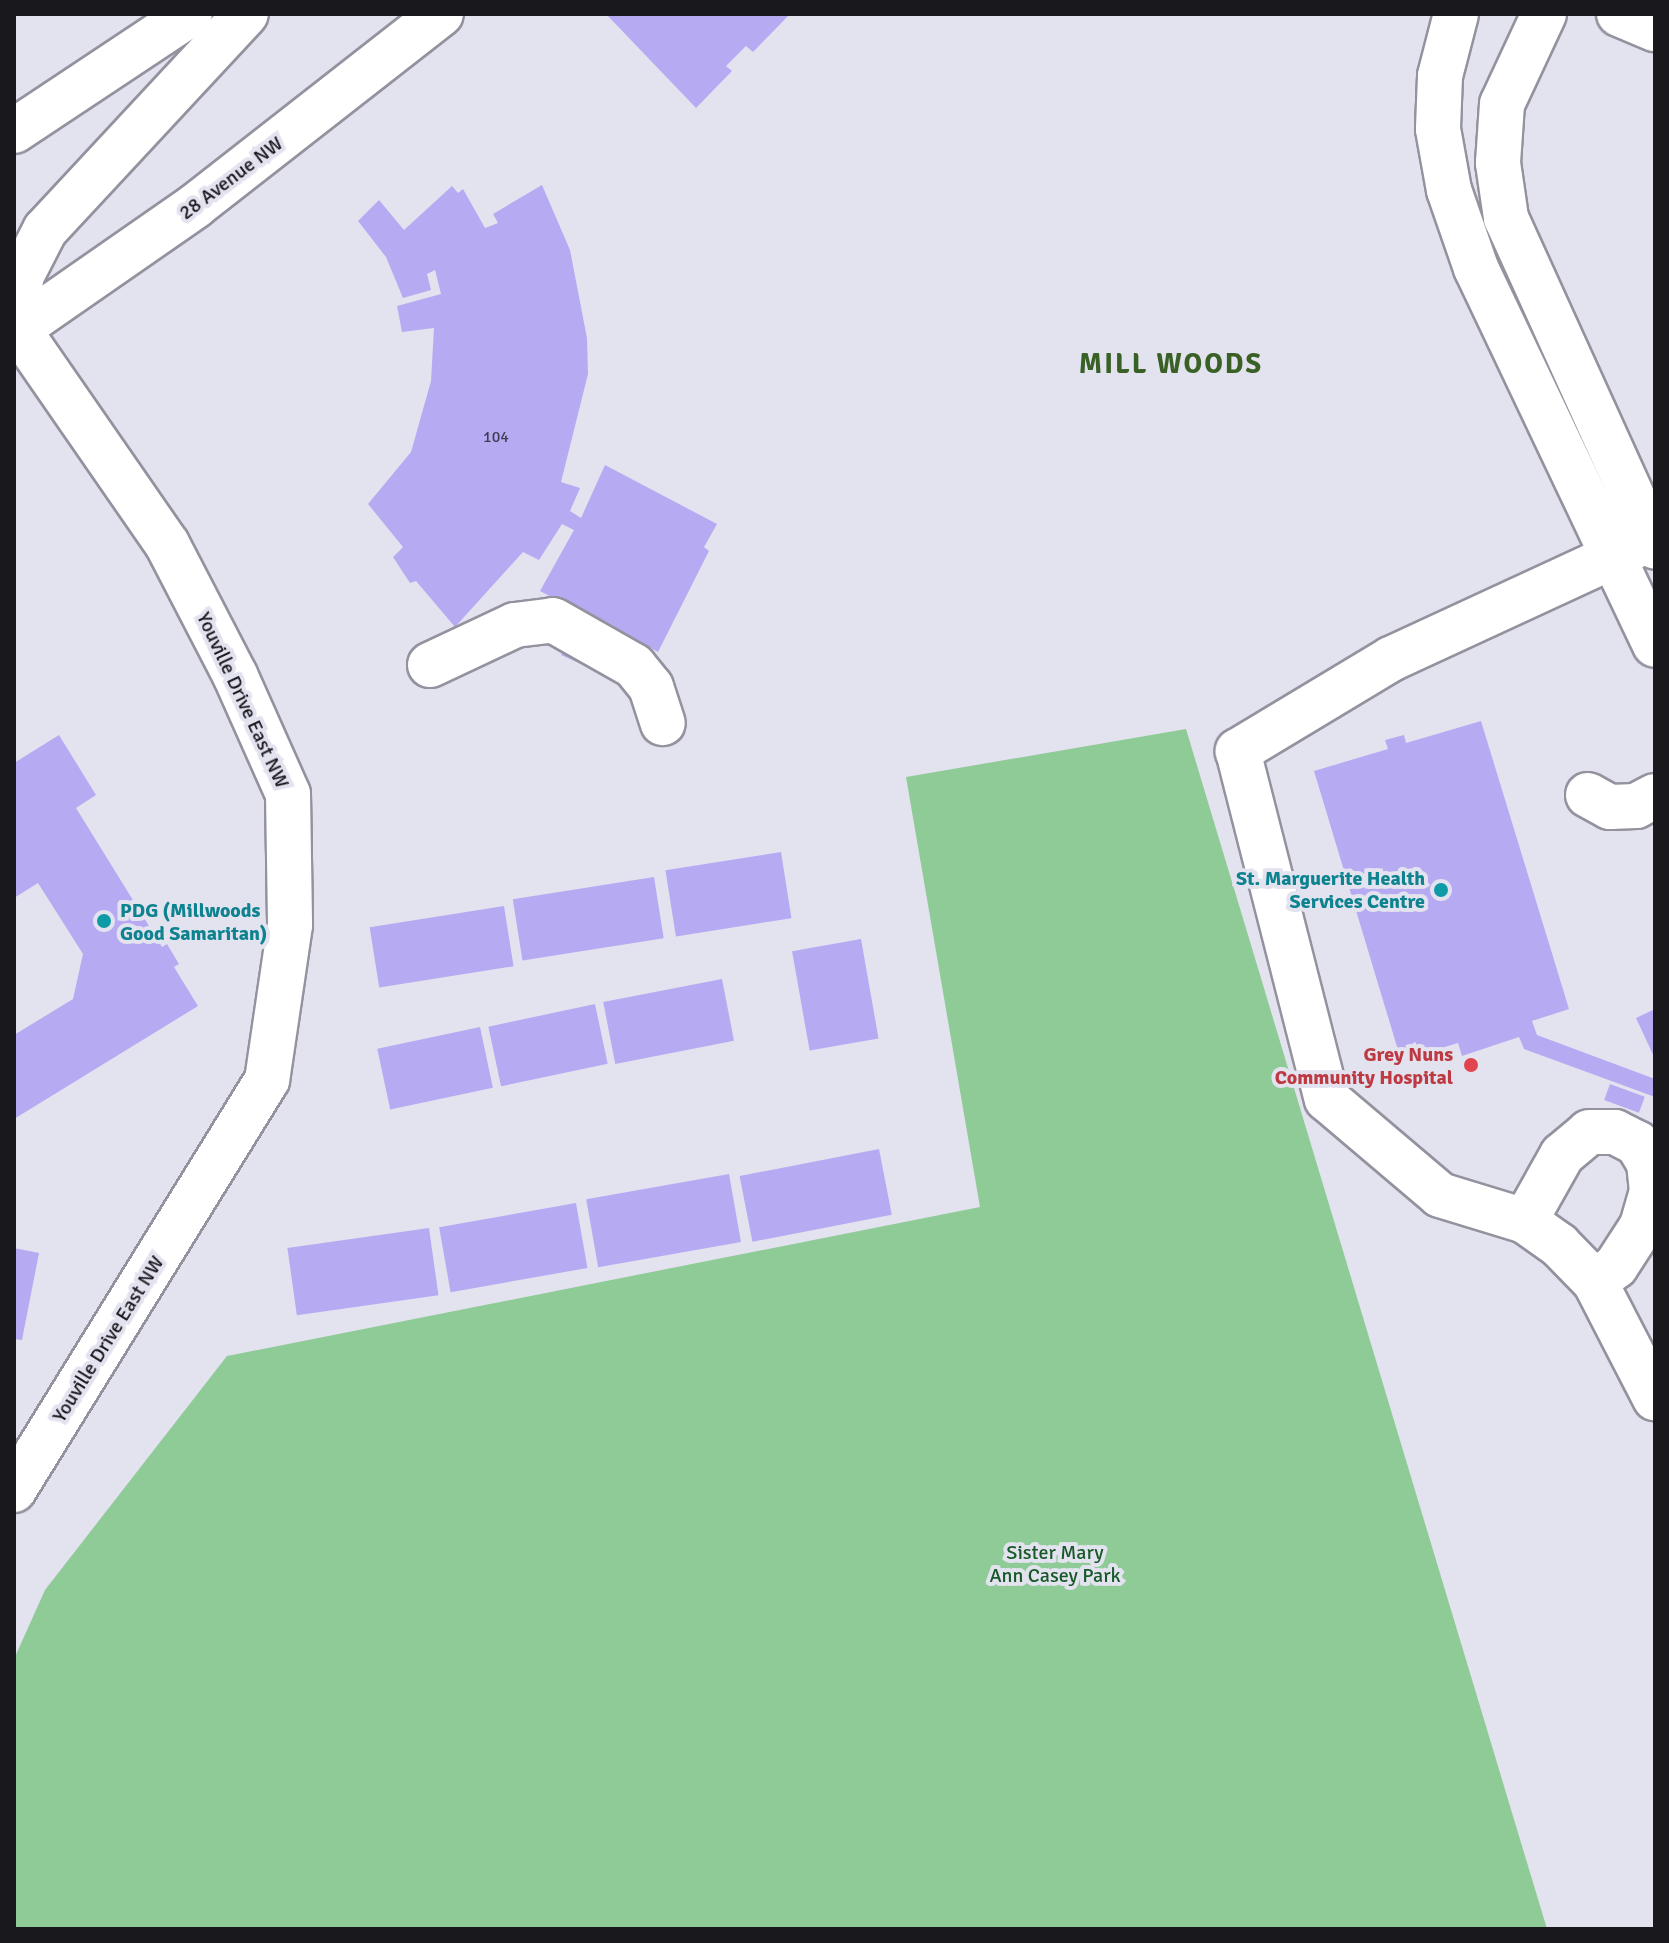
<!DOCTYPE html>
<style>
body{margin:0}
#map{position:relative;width:1669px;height:1943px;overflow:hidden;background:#e3e2ef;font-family:Signika,sans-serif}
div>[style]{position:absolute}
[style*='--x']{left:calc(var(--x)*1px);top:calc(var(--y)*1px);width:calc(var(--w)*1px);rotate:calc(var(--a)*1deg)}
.green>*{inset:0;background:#8fcb96}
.building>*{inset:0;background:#b6abf3;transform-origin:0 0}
.roads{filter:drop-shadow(2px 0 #93929e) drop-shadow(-2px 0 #93929e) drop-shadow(0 2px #93929e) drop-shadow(0 -2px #93929e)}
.minor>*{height:44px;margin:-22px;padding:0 22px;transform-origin:22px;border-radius:22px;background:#fff}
.dots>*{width:22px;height:22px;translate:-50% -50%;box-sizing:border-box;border:4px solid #e3e2ef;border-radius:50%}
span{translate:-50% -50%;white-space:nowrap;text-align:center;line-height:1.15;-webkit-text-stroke:8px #e3e2ef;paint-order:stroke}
.number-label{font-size:16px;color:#403d52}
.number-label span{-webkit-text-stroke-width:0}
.street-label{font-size:20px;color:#19181d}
.culture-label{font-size:20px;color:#0d838f;font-weight:700}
.right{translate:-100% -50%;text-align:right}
.left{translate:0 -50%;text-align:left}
.health-label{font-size:20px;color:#be3a42;font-weight:700}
.park-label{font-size:20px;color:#175a27}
.district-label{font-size:28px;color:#396126;font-weight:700;letter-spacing:2px}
.frame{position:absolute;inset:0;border:16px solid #19181d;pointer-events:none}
</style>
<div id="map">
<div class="green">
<i style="clip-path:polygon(1186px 729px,1547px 1929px,14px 1929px,14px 1659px,45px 1590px,227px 1356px,980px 1207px,906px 777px)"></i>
</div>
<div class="building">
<i style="clip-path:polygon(606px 14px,790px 14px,753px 52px,746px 46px,726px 66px,732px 71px,696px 108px)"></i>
<i style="clip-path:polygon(542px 185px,570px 250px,587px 338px,588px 374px,561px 482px,580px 488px,570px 511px,581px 518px,605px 465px,717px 524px,704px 547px,709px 551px,658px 652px,629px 636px,608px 676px,561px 655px,582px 613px,540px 591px,574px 530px,562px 524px,539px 560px,523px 552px,455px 627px,416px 581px,410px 583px,393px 557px,403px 547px,368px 504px,411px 452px,431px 381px,434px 328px,402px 332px,397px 306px,441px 294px,435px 270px,427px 274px,431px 290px,403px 298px,386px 257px,358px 221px,379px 200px,404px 230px,452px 186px,458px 193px,463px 189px,485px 228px,498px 223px,493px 214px)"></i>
<i style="clip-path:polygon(1481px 721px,1569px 1009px,1532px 1021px,1537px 1035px,1655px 1079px,1655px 1097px,1524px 1049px,1519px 1037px,1462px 1056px,1458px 1043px,1401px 1060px,1314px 771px,1388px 749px,1385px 740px,1404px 735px,1406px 743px)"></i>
<i style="clip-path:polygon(59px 735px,96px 795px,76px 808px,162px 947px,167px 944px,179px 964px,174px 967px,198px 1006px,14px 1119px,14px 1035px,73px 999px,83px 954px,38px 883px,14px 898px,14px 763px)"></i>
<i style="left:781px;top:852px;width:67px;height:117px;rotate:81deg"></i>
<i style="left:654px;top:877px;width:62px;height:143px;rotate:81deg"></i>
<i style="left:504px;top:906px;width:61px;height:136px;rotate:81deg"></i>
<i style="left:861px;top:939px;width:101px;height:70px;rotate:80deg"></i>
<i style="left:722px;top:979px;width:63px;height:121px;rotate:79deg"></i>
<i style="left:595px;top:1004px;width:61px;height:109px;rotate:78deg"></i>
<i style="clip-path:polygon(1655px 1009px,1655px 1059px,1636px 1018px)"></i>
<i style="left:480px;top:1027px;width:62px;height:105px;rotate:78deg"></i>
<i style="left:1610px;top:1084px;width:37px;height:17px;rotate:20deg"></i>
<i style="left:879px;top:1149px;width:67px;height:142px;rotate:79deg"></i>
<i style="left:729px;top:1174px;width:69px;height:145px;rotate:80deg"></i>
<i style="left:576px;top:1203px;width:66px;height:139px;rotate:80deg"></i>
<i style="left:429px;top:1228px;width:68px;height:143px;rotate:82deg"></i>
<i style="clip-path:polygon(14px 1248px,39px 1253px,22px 1340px,14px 1339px)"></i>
</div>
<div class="roads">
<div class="minor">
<i style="--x:1456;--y:14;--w:64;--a:104.5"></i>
<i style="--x:1440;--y:76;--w:53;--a:92.2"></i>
<i style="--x:1438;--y:129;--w:62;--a:79.8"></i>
<i style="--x:1449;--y:190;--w:83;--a:70.9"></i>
<i style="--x:1476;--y:268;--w:417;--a:64.6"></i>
<i style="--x:1544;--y:14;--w:99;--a:115"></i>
<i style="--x:1502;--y:104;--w:59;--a:93.9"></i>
<i style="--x:1498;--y:163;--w:56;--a:81.7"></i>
<i style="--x:1506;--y:218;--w:361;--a:65.6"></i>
<i style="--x:1619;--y:14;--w:39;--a:23"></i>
<i style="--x:14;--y:131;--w:211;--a:-33.6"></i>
<i style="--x:14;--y:323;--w:269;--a:55.3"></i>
<i style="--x:167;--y:544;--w:148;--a:62.6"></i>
<i style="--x:235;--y:675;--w:130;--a:66"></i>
<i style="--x:288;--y:794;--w:131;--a:89.1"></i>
<i style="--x:290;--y:925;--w:157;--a:98.4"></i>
<i style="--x:267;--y:1080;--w:482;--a:121.7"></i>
<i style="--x:18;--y:329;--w:52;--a:-86.7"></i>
<i style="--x:21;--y:277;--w:53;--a:-62.9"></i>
<i style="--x:45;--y:230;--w:295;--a:-47.1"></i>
<i style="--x:14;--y:332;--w:221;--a:-34.8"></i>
<i style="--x:195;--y:206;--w:312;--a:-38"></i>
<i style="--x:1655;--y:537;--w:291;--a:155.2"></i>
<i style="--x:1391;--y:659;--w:179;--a:149"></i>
<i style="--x:1238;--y:751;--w:359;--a:75.7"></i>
<i style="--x:1327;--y:1099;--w:148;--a:40.3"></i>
<i style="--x:1440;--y:1195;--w:89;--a:17"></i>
<i style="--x:1525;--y:1221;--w:42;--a:35.2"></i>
<i style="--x:1559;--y:1245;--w:52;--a:45.8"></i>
<i style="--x:1595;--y:1282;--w:131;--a:62.7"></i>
<i style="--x:430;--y:665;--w:94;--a:-25.2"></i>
<i style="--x:515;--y:625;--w:38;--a:-7"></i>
<i style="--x:553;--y:620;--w:93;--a:29.6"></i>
<i style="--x:634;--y:666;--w:27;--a:51"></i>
<i style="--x:651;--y:687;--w:38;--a:72"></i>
<i style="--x:1588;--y:795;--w:25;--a:29"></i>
<i style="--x:1610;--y:807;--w:26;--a:-2"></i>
<i style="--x:1636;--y:806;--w:21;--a:-28"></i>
<i style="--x:1525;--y:1221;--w:76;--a:-60.7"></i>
<i style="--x:1562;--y:1155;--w:35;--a:-40"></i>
<i style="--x:1589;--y:1132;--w:26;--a:0"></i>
<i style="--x:1615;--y:1132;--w:25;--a:27"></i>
<i style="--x:1637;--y:1143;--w:23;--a:59"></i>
<i style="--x:1649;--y:1163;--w:28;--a:84"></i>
<i style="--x:1652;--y:1191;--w:36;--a:106"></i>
<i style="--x:1642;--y:1226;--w:48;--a:123"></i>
<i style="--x:1616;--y:1266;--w:26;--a:143"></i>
</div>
</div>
<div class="dots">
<i style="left:1441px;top:890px;background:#0f9aa8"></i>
<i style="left:104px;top:921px;background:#0f9aa8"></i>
<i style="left:1471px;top:1065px;background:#e0444e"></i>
</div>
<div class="number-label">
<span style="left:496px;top:437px">104</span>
</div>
<div class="street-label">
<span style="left:231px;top:178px;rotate:-37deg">28 Avenue NW</span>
<span style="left:243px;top:700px;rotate:65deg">Youville Drive East NW</span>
<span style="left:108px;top:1339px;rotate:-58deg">Youville Drive East NW</span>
</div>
<div class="culture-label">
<span class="right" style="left:1425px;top:890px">St. Marguerite Health<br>Services Centre</span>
<span class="left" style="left:120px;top:922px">PDG (Millwoods<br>Good Samaritan)</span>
</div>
<div class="health-label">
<span class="right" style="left:1453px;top:1066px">Grey Nuns<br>Community Hospital</span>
</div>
<div class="park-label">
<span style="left:1055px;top:1564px">Sister Mary<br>Ann Casey Park</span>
</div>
<div class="district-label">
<span style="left:1171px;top:364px">MILL WOODS</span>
</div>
<div class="frame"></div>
</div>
